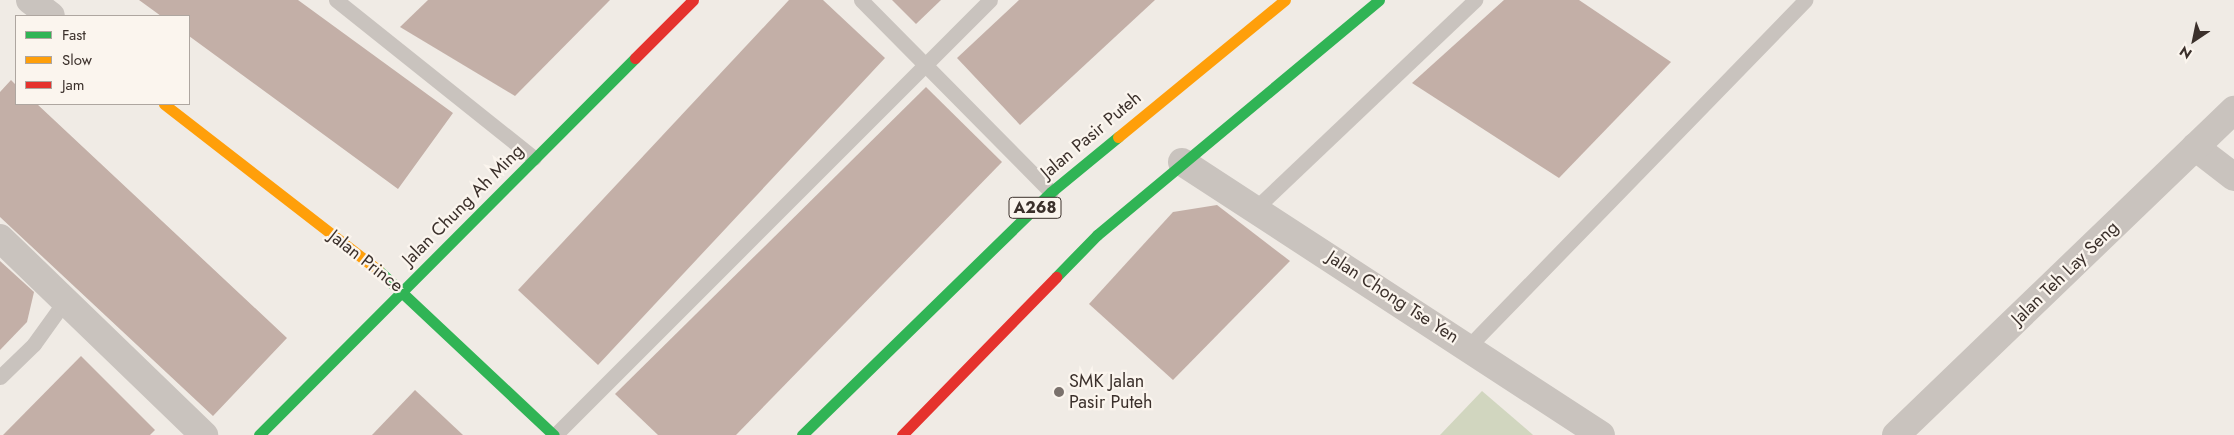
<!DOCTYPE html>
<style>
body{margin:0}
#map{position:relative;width:2234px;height:435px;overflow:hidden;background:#f0ebe5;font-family:Jost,sans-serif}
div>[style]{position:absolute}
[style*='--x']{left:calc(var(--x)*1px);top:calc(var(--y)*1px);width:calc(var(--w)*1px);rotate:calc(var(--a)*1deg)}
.green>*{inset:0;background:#d1d6bf}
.building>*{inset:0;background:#c3afa7}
.lane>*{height:15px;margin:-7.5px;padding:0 7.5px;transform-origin:7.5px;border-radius:7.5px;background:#c9c3be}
.street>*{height:28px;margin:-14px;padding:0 14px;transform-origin:14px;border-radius:14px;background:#c9c3be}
.fast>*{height:11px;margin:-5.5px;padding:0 5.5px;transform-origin:5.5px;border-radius:5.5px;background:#30b455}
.slow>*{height:11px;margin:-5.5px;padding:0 5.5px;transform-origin:5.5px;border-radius:5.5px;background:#ff9f0a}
.jam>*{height:11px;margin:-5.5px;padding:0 5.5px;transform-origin:5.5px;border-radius:5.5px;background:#e5322d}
.dots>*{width:14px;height:14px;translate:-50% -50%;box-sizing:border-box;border:2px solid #fbf5ee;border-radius:50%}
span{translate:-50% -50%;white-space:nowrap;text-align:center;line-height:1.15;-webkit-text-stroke:4.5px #fbf5ee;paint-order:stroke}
.shield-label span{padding:1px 4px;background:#fbf5ee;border:1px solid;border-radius:4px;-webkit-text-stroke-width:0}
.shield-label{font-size:16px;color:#3b302b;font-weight:700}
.street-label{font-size:18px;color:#3b302b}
.poi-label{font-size:18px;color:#3b302b}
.left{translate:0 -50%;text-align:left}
.legend{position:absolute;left:15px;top:15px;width:175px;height:90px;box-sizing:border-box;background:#fbf5ee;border:1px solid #aea6a0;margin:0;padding:6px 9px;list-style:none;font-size:15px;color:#3b302b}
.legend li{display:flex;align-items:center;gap:10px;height:25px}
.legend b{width:25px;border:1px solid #aea6a0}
.north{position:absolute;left:2169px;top:15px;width:50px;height:50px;-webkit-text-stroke:4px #fbf5ee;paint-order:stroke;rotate:214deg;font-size:14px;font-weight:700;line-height:20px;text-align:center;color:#3b302b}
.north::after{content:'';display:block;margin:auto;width:18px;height:22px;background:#3b302b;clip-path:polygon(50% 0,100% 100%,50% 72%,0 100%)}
</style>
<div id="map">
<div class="green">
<i style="clip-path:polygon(1482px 391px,1532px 434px,1533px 435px,1440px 435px)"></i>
</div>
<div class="building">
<i style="clip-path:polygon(139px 0,298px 0,453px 113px,398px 189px,189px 36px,189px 16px,161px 16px)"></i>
<i style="clip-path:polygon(428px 0,610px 0,515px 96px,400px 27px)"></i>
<i style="clip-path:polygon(789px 0,823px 0,885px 58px,598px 365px,518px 290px)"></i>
<i style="clip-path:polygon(892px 0,941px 0,916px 24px)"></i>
<i style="clip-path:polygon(1019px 0,1155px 0,1020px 125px,957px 58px)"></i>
<i style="clip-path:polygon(1504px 0,1579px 0,1671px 62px,1559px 178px,1412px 83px)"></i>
<i style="clip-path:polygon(11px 80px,16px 85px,16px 104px,37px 104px,287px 338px,213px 416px,0 217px,0 92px)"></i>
<i style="clip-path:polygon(926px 87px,1002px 162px,736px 435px,658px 435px,615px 394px)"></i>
<i style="clip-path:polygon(1217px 205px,1290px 261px,1173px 380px,1089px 304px,1173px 212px)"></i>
<i style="clip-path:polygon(0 261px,34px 292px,27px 322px,0 350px)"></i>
<i style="clip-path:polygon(81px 356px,155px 430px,150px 435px,3px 435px)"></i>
<i style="clip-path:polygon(415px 390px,463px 435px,372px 435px)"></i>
</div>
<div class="lane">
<i style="--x:336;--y:0;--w:253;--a:38.6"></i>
<i style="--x:861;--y:0;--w:270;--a:45.3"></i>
<i style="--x:1257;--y:207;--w:301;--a:-43.5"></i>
<i style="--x:1468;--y:347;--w:484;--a:-45.8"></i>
<i style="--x:0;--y:377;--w:47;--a:-44.1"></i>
<i style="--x:34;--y:344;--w:57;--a:-54.3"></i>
<i style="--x:555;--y:435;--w:615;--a:-45"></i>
</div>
<div class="street">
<i style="--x:30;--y:0;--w:26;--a:37"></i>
<i style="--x:2195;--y:147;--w:49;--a:37.6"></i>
<i style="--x:1182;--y:162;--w:500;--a:33.09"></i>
<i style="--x:0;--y:238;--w:284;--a:44"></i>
<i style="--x:1896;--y:435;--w:469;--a:-43.9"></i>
</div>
<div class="fast">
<i style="--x:378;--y:270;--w:241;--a:43.2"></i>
<i style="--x:1056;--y:277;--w:59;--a:-45.7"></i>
<i style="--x:1097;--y:235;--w:367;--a:-39.8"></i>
<i style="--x:259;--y:435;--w:532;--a:-45.08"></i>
<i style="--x:802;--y:435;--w:348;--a:-44.3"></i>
<i style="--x:1051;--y:192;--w:87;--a:-39.4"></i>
</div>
<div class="slow">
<i style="--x:164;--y:104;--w:271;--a:37.8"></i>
<i style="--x:1118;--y:137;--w:216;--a:-39.4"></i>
</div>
<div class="jam">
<i style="--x:635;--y:58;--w:82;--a:-45"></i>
<i style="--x:902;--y:435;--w:221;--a:-45.7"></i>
</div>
<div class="dots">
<i style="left:1059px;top:392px;background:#7a716c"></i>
</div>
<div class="shield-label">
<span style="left:1035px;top:208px">A268</span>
</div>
<div class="street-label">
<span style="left:1091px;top:135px;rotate:-40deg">Jalan Pasir Puteh</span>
<span style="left:463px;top:205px;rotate:-45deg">Jalan Chung Ah Ming</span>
<span style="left:366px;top:261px;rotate:38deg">Jalan Prince</span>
<span style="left:2065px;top:273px;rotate:-44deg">Jalan Teh Lay Seng</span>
<span style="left:1393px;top:297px;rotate:33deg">Jalan Chong Tse Yen</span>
</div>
<div class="poi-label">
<span class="left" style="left:1069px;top:392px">SMK Jalan<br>Pasir Puteh</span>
</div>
<ul class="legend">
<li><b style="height:6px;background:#30b455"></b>Fast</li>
<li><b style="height:6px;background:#ff9f0a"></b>Slow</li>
<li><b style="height:6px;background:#e5322d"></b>Jam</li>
</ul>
<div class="north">N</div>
</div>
